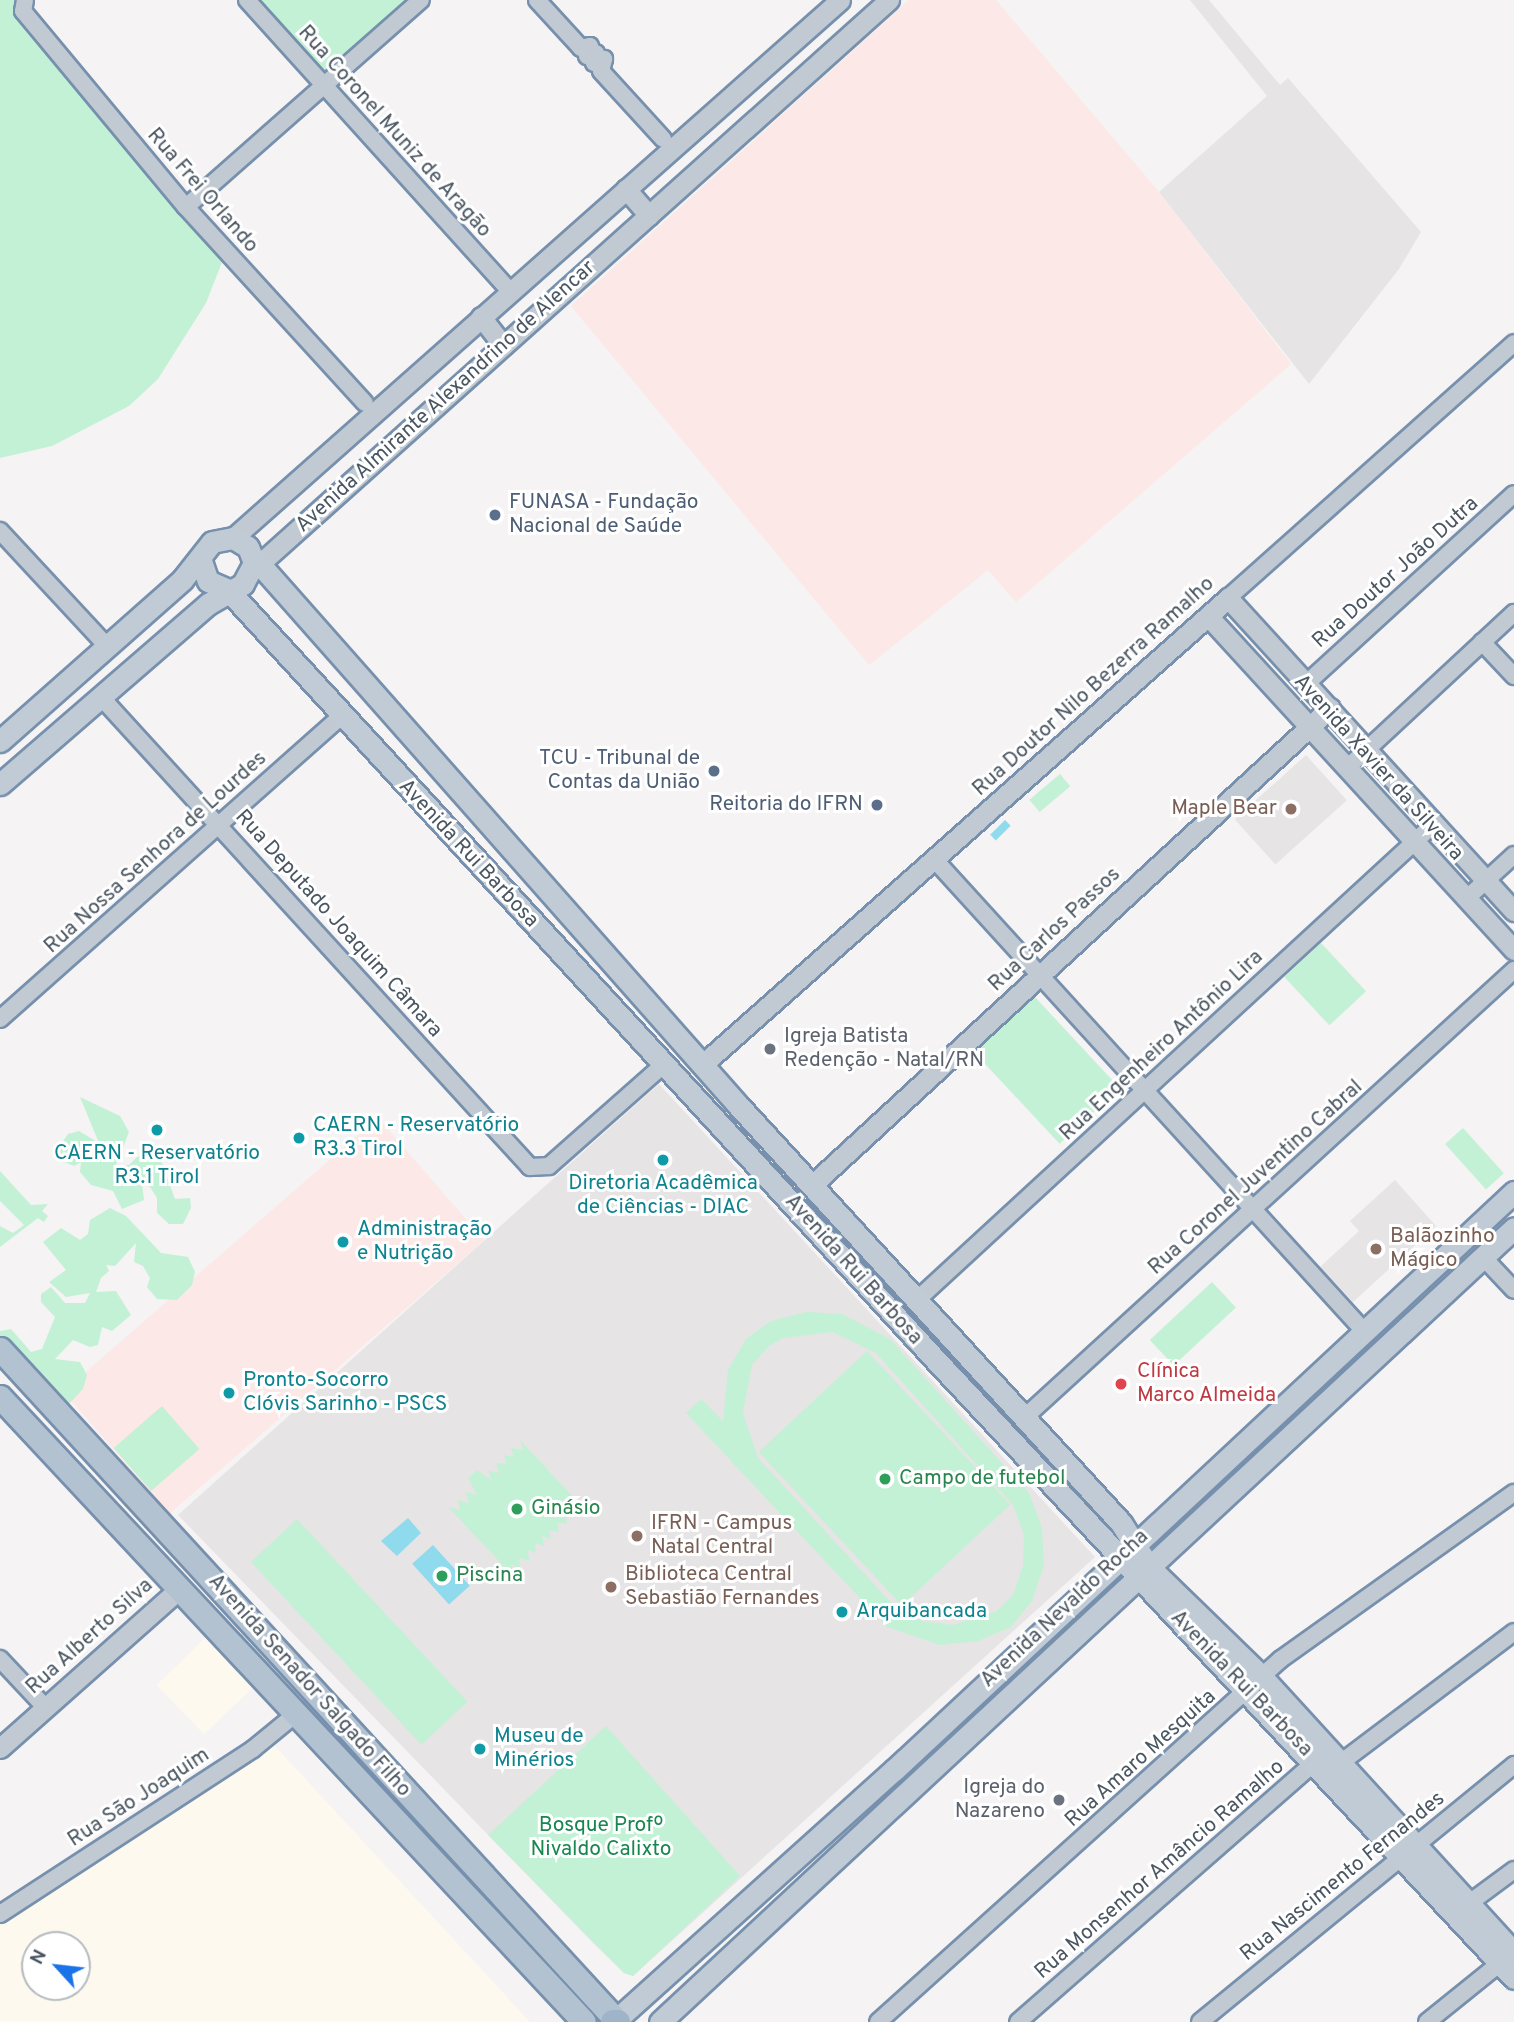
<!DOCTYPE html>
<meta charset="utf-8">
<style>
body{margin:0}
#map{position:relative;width:1514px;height:2022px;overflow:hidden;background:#f5f3f3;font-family:Overpass,sans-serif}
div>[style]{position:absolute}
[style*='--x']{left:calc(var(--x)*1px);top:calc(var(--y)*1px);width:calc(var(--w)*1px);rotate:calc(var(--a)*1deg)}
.commercial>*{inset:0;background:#fdf9ef;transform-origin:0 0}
.education>*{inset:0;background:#e6e4e5;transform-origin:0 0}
.medical>*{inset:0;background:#fce8e6;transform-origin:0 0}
.green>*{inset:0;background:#c3f1d5;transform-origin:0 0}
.water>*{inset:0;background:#90daee;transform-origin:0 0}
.roads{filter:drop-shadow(2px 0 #7690ad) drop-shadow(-2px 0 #7690ad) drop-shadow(0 2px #7690ad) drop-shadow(0 -2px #7690ad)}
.minor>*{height:16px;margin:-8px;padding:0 8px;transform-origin:8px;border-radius:8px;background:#c1cad2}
.tertiary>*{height:19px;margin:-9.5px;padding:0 9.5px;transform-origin:9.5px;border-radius:9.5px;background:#c1cad2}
.secondary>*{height:21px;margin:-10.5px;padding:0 10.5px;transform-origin:10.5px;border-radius:10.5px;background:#c1cbd6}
.primary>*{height:23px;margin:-11.5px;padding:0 11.5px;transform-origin:11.5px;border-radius:11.5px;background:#b3c2d1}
.trunk>*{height:24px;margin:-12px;padding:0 12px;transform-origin:12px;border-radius:12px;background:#9fb4c9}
.dots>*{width:19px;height:19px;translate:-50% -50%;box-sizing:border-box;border:4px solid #fff;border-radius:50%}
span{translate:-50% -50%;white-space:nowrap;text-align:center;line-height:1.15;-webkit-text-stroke:6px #fff;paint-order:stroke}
.street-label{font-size:21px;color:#4a5661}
.service-label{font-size:21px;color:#4e5e75}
.left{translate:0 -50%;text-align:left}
.right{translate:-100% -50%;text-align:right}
.education-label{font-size:21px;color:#785e54}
.worship-label{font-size:21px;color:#5b616d}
.culture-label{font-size:21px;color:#0d838f}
.health-label{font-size:21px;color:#be3a42}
.leisure-label{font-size:21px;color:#27864d}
.park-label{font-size:21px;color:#17864f}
.north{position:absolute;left:21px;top:1931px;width:70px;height:70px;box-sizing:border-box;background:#fff;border:2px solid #b7bbc0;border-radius:50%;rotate:297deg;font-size:19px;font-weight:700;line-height:28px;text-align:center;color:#4a5661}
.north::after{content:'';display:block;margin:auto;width:24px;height:32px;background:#1a73e8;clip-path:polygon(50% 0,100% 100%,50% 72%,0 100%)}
</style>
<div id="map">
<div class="commercial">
<i style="left:206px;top:1637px;width:69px;height:69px;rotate:46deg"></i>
<i style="clip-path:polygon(evenodd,274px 1745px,530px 2022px,0 2022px,0 1926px,274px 1745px,77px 1945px,77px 1987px,35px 1987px,35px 1945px,77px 1945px)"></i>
</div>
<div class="education">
<i style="clip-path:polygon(1190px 0,1209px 0,1280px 85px,1288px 78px,1421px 232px,1399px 269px,1309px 384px,1159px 192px,1267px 96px)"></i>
<i style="left:1306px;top:755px;width:61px;height:96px;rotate:48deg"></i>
<i style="clip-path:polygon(659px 1084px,1095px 1557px,633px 1976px,624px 1973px,593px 1943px,178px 1515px)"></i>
<i style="clip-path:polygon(1395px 1180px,1436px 1226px,1353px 1302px,1320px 1267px,1359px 1231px,1350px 1221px)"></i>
</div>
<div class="medical">
<i style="clip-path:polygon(909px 0,996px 0,1159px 192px,1291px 364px,1016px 602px,988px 570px,869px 665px,571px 306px)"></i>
<i style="left:378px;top:1118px;width:162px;height:417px;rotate:49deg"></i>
</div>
<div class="green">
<i style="clip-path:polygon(0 0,25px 0,226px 252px,206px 303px,158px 379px,129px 406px,52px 446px,0 458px)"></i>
<i style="clip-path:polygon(247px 0,421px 0,322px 87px)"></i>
<i style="left:1060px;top:774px;width:16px;height:40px;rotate:50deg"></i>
<i style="left:1321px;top:943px;width:66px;height:50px;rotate:47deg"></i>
<i style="left:1033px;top:995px;width:127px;height:82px;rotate:47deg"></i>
<i style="clip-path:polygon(80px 1097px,120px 1116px,129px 1132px,116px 1165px,129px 1165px,137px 1157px,153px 1153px,162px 1163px,175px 1199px,190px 1198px,191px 1208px,183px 1224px,169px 1224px,157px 1213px,157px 1198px,150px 1187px,142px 1184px,144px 1200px,122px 1209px,113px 1191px,91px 1185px,80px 1172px,81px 1162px,74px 1166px,62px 1161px,57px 1150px,68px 1134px,79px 1131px,99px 1143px)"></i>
<i style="left:1463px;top:1128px;width:61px;height:24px;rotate:48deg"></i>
<i style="clip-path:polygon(0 1171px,31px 1205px,48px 1204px,42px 1211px,48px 1216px,44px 1222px,38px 1218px,0 1247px,0 1226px,13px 1233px,24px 1225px,0 1201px)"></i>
<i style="clip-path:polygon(110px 1208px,126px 1216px,161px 1253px,188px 1257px,195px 1272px,192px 1285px,177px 1300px,157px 1299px,147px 1287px,150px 1278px,143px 1266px,134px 1262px,136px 1243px,115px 1266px,106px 1265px,109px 1271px,101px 1278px,96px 1292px,116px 1291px,131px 1315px,112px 1331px,102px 1327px,98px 1345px,90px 1347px,73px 1340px,55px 1359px,80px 1362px,87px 1375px,83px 1389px,68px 1405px,58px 1404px,0 1339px,0 1331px,11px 1329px,31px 1352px,42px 1349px,55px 1317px,41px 1302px,41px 1294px,51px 1287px,65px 1303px,85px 1303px,90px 1293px,66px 1297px,49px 1282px,66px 1270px,43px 1242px,61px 1228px,80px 1240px,88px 1234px,90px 1220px)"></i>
<i style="left:1212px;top:1282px;width:35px;height:85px;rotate:47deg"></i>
<i style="clip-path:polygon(evenodd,806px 1312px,842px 1314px,890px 1339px,1029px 1493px,1042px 1528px,1044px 1565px,1032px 1601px,1011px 1627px,978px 1641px,940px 1645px,887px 1627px,686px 1413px,701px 1399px,723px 1421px,728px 1370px,746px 1339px,771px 1321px,806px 1312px,832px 1332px,876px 1353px,1013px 1505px,1024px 1535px,1023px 1566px,1013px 1595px,997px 1611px,953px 1625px,923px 1621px,895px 1607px,758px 1458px,743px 1413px,752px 1365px,769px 1346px,783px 1338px,832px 1332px)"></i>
<i style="left:867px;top:1351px;width:210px;height:148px;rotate:47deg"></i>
<i style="left:162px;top:1406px;width:57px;height:64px;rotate:49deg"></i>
<i style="clip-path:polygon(520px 1440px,585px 1510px,575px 1507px,577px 1517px,566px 1514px,567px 1524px,557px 1522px,559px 1532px,549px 1530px,551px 1539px,542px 1536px,544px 1546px,535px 1543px,536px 1553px,527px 1550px,530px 1561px,519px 1558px,520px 1569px,511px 1564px,513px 1576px,448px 1507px,460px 1510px,458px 1500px,469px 1503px,466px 1492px,477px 1495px,468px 1478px,477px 1470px,492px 1481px,488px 1471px,499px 1473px,496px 1463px,507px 1464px,504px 1455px,514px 1457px,511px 1448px,523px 1450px)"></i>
<i style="left:297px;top:1519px;width:250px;height:63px;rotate:47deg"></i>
<i style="clip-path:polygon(606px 1726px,740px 1876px,633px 1976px,624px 1973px,488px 1835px)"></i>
</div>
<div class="water">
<i style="left:1005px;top:820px;width:8px;height:21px;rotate:45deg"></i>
<i style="clip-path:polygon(408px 1518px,421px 1533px,397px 1556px,381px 1541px)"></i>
<i style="left:433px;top:1545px;width:55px;height:28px;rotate:48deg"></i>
</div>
<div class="roads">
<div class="minor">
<i style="--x:25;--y:0;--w:11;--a:100"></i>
<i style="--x:23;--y:11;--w:255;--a:50.3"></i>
<i style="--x:186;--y:207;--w:265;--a:47.6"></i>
<i style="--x:247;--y:0;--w:392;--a:47.9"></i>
<i style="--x:537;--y:0;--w:65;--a:47.5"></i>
<i style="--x:581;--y:48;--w:9;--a:-13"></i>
<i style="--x:590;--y:46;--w:10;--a:107"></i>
<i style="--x:587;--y:56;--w:9;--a:-18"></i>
<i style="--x:596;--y:53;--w:10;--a:101"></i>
<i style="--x:594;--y:63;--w:11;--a:-22"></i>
<i style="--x:604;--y:59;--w:12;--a:104"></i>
<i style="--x:601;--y:71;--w:92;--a:47.6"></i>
<i style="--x:186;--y:207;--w:313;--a:-41.4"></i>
<i style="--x:0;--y:531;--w:157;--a:47.1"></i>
<i style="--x:1228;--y:598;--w:383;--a:-41.7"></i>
<i style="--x:1482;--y:642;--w:47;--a:46.7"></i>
<i style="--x:1307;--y:683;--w:280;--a:-42.4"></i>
<i style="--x:100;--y:696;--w:638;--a:47.61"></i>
<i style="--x:530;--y:1167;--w:19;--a:-3"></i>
<i style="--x:549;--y:1166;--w:152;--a:-41.5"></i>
<i style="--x:1347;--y:768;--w:228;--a:-42.9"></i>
<i style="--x:934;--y:859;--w:637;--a:47.67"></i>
<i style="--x:1466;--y:899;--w:65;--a:-42.5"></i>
<i style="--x:0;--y:1019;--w:455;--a:-41.6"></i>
<i style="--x:1483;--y:1257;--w:45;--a:46.8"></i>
<i style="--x:919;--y:1298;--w:700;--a:-42.63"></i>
<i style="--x:1025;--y:1417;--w:663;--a:-42.43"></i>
<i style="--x:0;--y:1659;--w:67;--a:46.8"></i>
<i style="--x:1331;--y:1770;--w:229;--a:-37"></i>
<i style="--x:1468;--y:1904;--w:57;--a:-36.5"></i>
<i style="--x:0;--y:1914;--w:302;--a:-33.1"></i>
<i style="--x:253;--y:1749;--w:57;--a:-39.3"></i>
<i style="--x:878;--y:2022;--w:542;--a:-42.01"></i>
<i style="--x:1281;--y:1659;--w:286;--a:-35.5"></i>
<i style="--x:1018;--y:2022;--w:404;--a:-41.2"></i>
<i style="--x:1200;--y:2022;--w:406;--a:-39.3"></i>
<i style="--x:1427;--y:2022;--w:94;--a:-38.9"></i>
</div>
<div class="tertiary">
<i style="--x:626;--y:189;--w:35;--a:49"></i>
<i style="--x:481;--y:317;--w:36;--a:52"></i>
<i style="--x:233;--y:538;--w:811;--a:-41.55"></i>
<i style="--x:254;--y:563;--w:12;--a:-20"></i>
<i style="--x:265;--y:559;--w:838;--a:-41.86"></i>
<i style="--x:1208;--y:616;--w:453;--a:47.5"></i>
<i style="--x:703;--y:1064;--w:702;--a:-41.59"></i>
<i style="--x:1228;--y:598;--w:424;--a:47.6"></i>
<i style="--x:812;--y:1185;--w:704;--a:-42.64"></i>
<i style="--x:0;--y:1748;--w:239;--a:-41.6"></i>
</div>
<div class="secondary">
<i style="--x:201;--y:561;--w:21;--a:71"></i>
<i style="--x:208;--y:581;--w:22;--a:24"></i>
<i style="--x:228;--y:590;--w:1042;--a:47.41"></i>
<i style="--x:933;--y:1357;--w:850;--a:46.91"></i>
<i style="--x:254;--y:563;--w:12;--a:31"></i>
<i style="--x:264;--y:569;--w:714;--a:48.52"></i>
<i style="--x:737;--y:1104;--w:568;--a:47.5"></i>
<i style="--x:1121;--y:1523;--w:52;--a:57.5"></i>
<i style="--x:1149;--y:1567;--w:158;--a:44.2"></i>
<i style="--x:1262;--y:1677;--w:374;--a:47.6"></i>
<i style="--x:0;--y:741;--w:243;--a:-41.5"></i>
<i style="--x:182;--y:580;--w:48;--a:-51.7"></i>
<i style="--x:212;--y:542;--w:21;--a:-11"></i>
<i style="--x:233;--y:538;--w:17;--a:31"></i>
<i style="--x:248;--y:547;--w:17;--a:69"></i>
<i style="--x:254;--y:563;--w:24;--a:118"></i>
<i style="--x:243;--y:584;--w:40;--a:150.3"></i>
<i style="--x:208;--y:604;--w:275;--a:139.1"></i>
<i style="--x:616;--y:2020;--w:374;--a:-42"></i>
<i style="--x:894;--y:1770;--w:848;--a:-42.99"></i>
<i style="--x:660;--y:2022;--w:1166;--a:-42.91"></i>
</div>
<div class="primary">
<i style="--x:0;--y:1349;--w:911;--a:47.45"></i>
<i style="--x:0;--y:1397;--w:855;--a:46.94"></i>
</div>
<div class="trunk">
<i style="--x:613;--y:2022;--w:5;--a:0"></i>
</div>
</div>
<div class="dots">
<i style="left:495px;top:515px;background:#5c6f8a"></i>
<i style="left:714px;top:771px;background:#5c6f8a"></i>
<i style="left:877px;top:805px;background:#5c6f8a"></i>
<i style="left:1291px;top:809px;background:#8d6e63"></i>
<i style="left:770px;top:1049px;background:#6b7280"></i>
<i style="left:157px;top:1130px;background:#0f9aa8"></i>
<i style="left:299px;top:1138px;background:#0f9aa8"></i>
<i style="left:663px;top:1160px;background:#0f9aa8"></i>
<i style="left:343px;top:1242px;background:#0f9aa8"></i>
<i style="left:1376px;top:1249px;background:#8d6e63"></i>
<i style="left:1121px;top:1384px;background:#e0444e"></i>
<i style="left:229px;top:1393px;background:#0f9aa8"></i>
<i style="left:885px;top:1479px;background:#2e9e5b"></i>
<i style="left:517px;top:1509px;background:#2e9e5b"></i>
<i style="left:637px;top:1536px;background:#8d6e63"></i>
<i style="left:442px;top:1576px;background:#2e9e5b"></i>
<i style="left:611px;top:1587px;background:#8d6e63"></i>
<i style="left:842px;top:1612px;background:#0f9aa8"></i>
<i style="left:480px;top:1749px;background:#0f9aa8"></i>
<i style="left:1059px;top:1800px;background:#6b7280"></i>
</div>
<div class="street-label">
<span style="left:394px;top:132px;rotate:48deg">Rua Coronel Muniz de Aragão</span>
<span style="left:202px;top:191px;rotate:49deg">Rua Frei Orlando</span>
<span style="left:446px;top:397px;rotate:-42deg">Avenida Almirante Alexandrino de Alencar</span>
<span style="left:1396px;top:573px;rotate:-42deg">Rua Doutor João Dutra</span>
<span style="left:1094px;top:687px;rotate:-42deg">Rua Doutor Nilo Bezerra Ramalho</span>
<span style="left:1378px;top:768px;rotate:48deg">Avenida Xavier da Silveira</span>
<span style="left:156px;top:853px;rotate:-42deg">Rua Nossa Senhora de Lourdes</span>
<span style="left:468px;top:854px;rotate:47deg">Avenida Rui Barbosa</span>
<span style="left:338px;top:924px;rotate:48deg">Rua Deputado Joaquim Câmara</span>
<span style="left:1055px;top:930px;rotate:-43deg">Rua Carlos Passos</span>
<span style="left:1162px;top:1046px;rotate:-43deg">Rua Engenheiro Antônio Lira</span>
<span style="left:1256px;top:1178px;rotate:-42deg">Rua Coronel Juventino Cabral</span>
<span style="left:853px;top:1270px;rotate:48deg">Avenida Rui Barbosa</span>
<span style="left:1065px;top:1609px;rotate:-43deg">Avenida Nevaldo Rocha</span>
<span style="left:90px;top:1637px;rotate:-42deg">Rua Alberto Silva</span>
<span style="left:1241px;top:1684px;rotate:46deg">Avenida Rui Barbosa</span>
<span style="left:309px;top:1686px;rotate:48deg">Avenida Senador Salgado Filho</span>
<span style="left:1141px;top:1759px;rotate:-42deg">Rua Amaro Mesquita</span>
<span style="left:139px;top:1798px;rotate:-33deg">Rua São Joaquim</span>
<span style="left:1160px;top:1870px;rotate:-41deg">Rua Monsenhor Amâncio Ramalho</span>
<span style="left:1343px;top:1877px;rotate:-39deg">Rua Nascimento Fernandes</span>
</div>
<div class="service-label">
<span class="left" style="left:509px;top:515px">FUNASA - Fundação<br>Nacional de Saúde</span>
<span class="right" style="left:700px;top:771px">TCU - Tribunal de<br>Contas da União</span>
<span class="right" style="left:863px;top:805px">Reitoria do IFRN</span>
</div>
<div class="education-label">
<span class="right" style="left:1277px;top:809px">Maple Bear</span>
<span class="left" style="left:1390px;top:1249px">Balãozinho<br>Mágico</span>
<span class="left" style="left:651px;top:1536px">IFRN - Campus<br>Natal Central</span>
<span class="left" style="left:625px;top:1587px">Biblioteca Central<br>Sebastião Fernandes</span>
</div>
<div class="worship-label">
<span class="left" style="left:784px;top:1049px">Igreja Batista<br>Redenção - Natal/RN</span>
<span class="right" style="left:1045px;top:1800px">Igreja do<br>Nazareno</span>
</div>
<div class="culture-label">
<span class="left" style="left:313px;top:1138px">CAERN - Reservatório<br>R3.3 Tirol</span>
<span style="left:157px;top:1166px">CAERN - Reservatório<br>R3.1 Tirol</span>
<span style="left:663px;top:1196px">Diretoria Acadêmica<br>de Ciências - DIAC</span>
<span class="left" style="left:357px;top:1242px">Administração<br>e Nutrição</span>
<span class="left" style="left:243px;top:1393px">Pronto-Socorro<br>Clóvis Sarinho - PSCS</span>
<span class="left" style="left:856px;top:1612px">Arquibancada</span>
<span class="left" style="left:494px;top:1749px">Museu de<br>Minérios</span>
</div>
<div class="health-label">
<span class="left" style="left:1137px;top:1384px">Clínica<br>Marco Almeida</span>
</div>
<div class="leisure-label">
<span class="left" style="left:899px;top:1479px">Campo de futebol</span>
<span class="left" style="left:531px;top:1509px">Ginásio</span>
<span class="left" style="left:456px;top:1576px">Piscina</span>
</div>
<div class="park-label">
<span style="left:601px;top:1838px">Bosque Profº<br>Nivaldo Calixto</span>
</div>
<div class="north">N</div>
</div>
